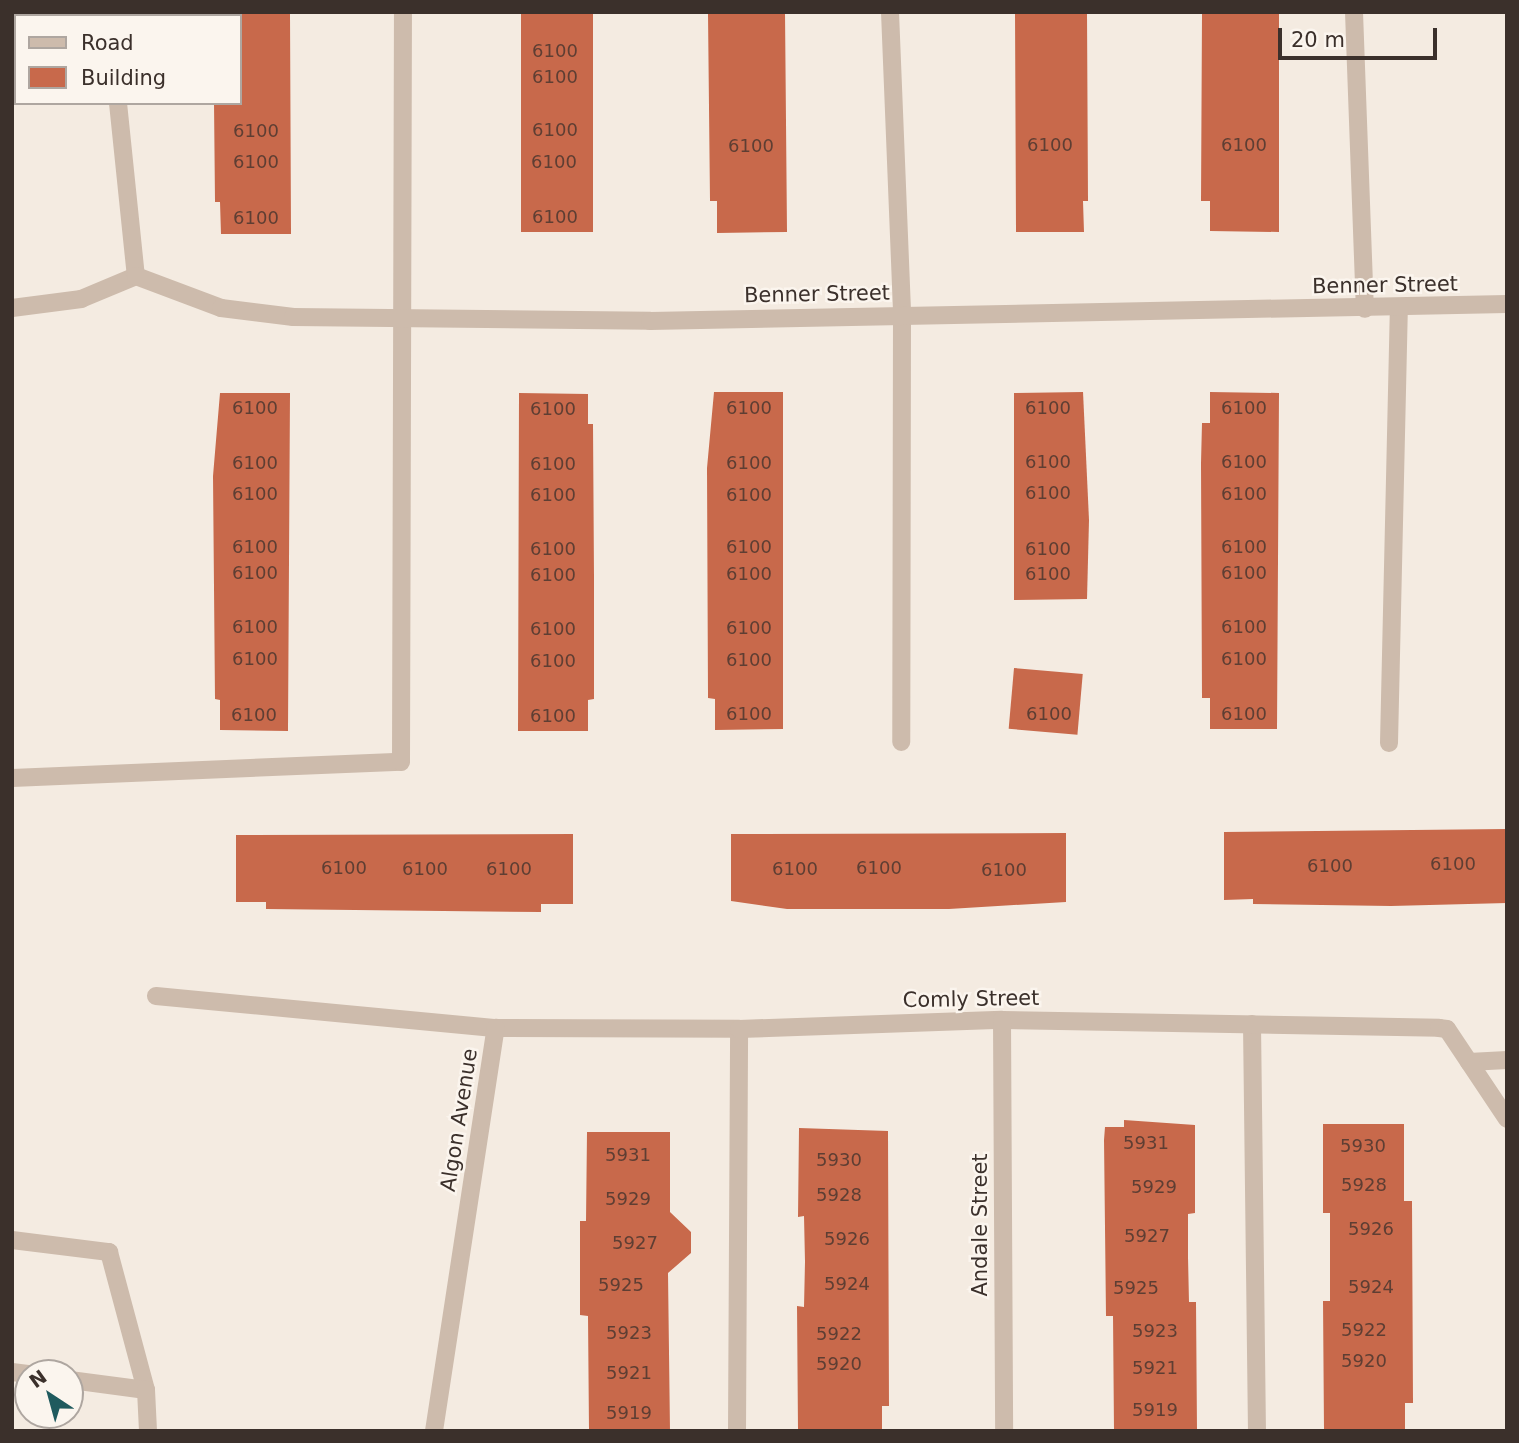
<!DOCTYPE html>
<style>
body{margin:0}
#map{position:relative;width:1519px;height:1443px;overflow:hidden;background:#f4ebe1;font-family:"DejaVu Sans",sans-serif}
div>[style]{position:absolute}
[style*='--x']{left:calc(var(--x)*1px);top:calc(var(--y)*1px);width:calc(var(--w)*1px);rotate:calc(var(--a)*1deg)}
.building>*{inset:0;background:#c8694b;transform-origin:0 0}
.lane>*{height:18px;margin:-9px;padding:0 9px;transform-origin:9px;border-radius:9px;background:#cdbbac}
.street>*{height:18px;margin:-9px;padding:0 9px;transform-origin:9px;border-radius:9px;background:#cdbbac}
span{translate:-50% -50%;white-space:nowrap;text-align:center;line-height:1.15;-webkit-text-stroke:5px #fbf5ee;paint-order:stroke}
.number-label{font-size:18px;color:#5e3e33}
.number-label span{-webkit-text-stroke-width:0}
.street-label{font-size:21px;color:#3b302b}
.frame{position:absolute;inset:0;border:14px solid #3b302b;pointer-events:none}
.legend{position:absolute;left:14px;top:14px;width:228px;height:91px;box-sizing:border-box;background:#fbf5ee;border:2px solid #aea6a0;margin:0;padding:9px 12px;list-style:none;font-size:21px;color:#3b302b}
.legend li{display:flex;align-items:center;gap:14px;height:35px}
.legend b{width:35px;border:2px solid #aea6a0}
.north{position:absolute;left:14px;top:1359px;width:70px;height:70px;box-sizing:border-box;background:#fbf5ee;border:2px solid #aea6a0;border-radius:50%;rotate:324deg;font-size:19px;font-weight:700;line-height:28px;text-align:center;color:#3b302b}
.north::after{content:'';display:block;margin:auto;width:24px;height:32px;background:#1f5a5e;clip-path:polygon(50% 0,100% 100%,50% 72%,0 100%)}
.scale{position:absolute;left:1278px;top:28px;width:159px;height:32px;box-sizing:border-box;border:4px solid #3b302b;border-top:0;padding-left:9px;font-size:21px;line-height:24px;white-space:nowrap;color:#3b302b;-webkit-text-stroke:5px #fbf5ee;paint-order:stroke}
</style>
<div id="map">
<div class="building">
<i style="clip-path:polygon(240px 12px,290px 12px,291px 234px,221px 234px,220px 202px,215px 202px,214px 103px,240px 103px)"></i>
<i style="left:521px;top:12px;width:72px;height:220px"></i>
<i style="clip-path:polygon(785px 12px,787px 232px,717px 233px,717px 201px,710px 201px,708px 14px)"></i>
<i style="clip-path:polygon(1015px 12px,1087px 12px,1088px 201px,1083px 201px,1084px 232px,1016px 232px)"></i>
<i style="clip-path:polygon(1279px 12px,1279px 232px,1210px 231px,1210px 201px,1201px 201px,1202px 13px)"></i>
<i style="clip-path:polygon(714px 392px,783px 392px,783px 729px,715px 730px,715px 699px,708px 698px,707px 468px)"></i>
<i style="clip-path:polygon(1083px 392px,1089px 520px,1087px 599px,1014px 600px,1014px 393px)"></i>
<i style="clip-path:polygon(1210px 392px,1279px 393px,1277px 729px,1210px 729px,1210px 698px,1202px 698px,1201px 463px,1202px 423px,1210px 423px)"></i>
<i style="clip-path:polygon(220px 393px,290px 393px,288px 731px,220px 730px,220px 700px,215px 699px,213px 476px)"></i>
<i style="clip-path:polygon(519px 393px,588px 394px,588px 424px,593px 424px,594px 576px,594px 699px,588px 700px,588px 731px,518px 731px)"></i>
<i style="left:1014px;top:668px;width:69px;height:61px;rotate:5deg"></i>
<i style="clip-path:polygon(1507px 829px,1507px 903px,1391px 906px,1253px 904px,1253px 899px,1224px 900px,1224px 832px)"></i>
<i style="clip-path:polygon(1066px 833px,1066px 902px,949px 909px,787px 909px,731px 901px,731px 834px)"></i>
<i style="clip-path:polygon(573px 834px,573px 904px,541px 904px,541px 912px,266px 909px,266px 902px,236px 902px,236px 835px)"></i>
<i style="clip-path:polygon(1124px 1120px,1195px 1125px,1195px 1213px,1188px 1214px,1188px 1257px,1189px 1302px,1196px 1302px,1197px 1431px,1114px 1431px,1113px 1316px,1106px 1316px,1104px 1140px,1105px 1127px,1124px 1127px)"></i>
<i style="clip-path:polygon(1323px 1124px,1404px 1124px,1404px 1201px,1412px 1201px,1413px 1403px,1405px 1403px,1405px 1431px,1324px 1431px,1323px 1301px,1330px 1301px,1330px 1213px,1323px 1213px)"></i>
<i style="clip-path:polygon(799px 1128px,888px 1131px,889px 1406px,882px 1406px,882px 1431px,798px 1431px,797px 1306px,804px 1307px,805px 1262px,804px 1216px,798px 1217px)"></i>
<i style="clip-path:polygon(587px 1132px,670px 1132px,670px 1212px,691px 1232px,691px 1253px,668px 1273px,670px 1431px,589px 1431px,588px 1316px,580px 1315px,580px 1221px,586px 1221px)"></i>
</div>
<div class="lane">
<i style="--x:890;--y:12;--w:303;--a:87.7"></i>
<i style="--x:902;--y:315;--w:427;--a:90.1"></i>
<i style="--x:1354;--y:12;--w:297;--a:87.9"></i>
<i style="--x:12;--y:308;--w:70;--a:-7.4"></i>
<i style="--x:81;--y:299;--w:60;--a:-22.7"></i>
<i style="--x:1389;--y:743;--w:434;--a:-88.7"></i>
<i style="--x:12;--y:778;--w:389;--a:-2.4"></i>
<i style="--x:401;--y:762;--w:750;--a:-89.85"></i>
<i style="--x:1252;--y:1024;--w:407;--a:89.3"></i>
<i style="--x:1469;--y:1062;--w:38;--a:-3"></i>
<i style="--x:12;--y:1240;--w:98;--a:7.1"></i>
<i style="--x:109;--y:1252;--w:143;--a:75"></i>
<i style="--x:146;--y:1390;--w:77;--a:-172.5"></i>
<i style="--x:12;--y:1372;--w:16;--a:7"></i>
<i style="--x:146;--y:1390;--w:41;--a:87.2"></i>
<i style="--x:737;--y:1431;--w:402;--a:-89.7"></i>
</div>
<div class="street">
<i style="--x:112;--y:12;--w:4;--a:90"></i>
<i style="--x:118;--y:103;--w:174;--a:84.1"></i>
<i style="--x:136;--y:276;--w:91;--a:20.6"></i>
<i style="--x:221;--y:308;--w:73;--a:7.1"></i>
<i style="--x:293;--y:317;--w:357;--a:0.6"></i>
<i style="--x:650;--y:321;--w:857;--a:-1.14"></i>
<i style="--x:156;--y:996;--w:342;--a:5.4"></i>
<i style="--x:496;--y:1028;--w:243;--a:0.2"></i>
<i style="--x:739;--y:1029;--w:263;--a:-2"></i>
<i style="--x:1002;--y:1020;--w:437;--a:1"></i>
<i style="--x:1439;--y:1028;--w:8;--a:7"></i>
<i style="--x:1447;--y:1029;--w:108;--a:56.3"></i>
<i style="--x:1002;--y:1020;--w:411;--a:89.7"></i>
<i style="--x:434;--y:1431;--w:408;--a:-81.3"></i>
</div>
<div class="number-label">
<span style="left:555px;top:51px">6100</span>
<span style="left:555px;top:77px">6100</span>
<span style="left:555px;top:130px">6100</span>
<span style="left:256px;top:131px">6100</span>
<span style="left:1050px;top:145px">6100</span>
<span style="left:1244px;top:145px">6100</span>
<span style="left:751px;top:146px">6100</span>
<span style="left:256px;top:162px">6100</span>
<span style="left:554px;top:162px">6100</span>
<span style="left:555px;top:217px">6100</span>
<span style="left:256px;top:218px">6100</span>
<span style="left:255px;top:408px">6100</span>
<span style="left:749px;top:408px">6100</span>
<span style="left:1048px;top:408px">6100</span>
<span style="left:1244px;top:408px">6100</span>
<span style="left:553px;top:409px">6100</span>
<span style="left:1048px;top:462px">6100</span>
<span style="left:1244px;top:462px">6100</span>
<span style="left:255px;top:463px">6100</span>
<span style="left:749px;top:463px">6100</span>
<span style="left:553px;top:464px">6100</span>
<span style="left:1048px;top:493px">6100</span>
<span style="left:255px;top:494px">6100</span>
<span style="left:1244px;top:494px">6100</span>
<span style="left:553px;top:495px">6100</span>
<span style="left:749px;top:495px">6100</span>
<span style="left:255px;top:547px">6100</span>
<span style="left:749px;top:547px">6100</span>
<span style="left:1244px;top:547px">6100</span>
<span style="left:553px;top:549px">6100</span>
<span style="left:1048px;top:549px">6100</span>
<span style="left:255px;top:573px">6100</span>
<span style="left:1244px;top:573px">6100</span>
<span style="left:749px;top:574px">6100</span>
<span style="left:1048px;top:574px">6100</span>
<span style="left:553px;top:575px">6100</span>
<span style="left:255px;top:627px">6100</span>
<span style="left:1244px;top:627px">6100</span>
<span style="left:749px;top:628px">6100</span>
<span style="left:553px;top:629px">6100</span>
<span style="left:255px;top:659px">6100</span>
<span style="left:1244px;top:659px">6100</span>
<span style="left:749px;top:660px">6100</span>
<span style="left:553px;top:661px">6100</span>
<span style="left:749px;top:714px">6100</span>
<span style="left:1049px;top:714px">6100</span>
<span style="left:1244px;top:714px">6100</span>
<span style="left:254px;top:715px">6100</span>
<span style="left:553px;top:716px">6100</span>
<span style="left:1453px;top:864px">6100</span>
<span style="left:1330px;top:866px">6100</span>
<span style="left:344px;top:868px">6100</span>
<span style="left:879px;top:868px">6100</span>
<span style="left:425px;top:869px">6100</span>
<span style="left:509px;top:869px">6100</span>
<span style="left:795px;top:869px">6100</span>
<span style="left:1004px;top:870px">6100</span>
<span style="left:1146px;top:1143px">5931</span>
<span style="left:1363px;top:1146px">5930</span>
<span style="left:628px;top:1155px">5931</span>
<span style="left:839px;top:1160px">5930</span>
<span style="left:1364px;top:1185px">5928</span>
<span style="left:1154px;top:1187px">5929</span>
<span style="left:839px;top:1195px">5928</span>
<span style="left:628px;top:1199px">5929</span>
<span style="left:1371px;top:1229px">5926</span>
<span style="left:1147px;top:1236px">5927</span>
<span style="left:847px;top:1239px">5926</span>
<span style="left:635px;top:1243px">5927</span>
<span style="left:847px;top:1284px">5924</span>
<span style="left:621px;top:1285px">5925</span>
<span style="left:1371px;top:1287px">5924</span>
<span style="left:1136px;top:1288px">5925</span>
<span style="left:1364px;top:1330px">5922</span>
<span style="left:1155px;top:1331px">5923</span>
<span style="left:629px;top:1333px">5923</span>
<span style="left:839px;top:1334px">5922</span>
<span style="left:1364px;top:1361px">5920</span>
<span style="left:839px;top:1364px">5920</span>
<span style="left:1155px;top:1368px">5921</span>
<span style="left:629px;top:1373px">5921</span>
<span style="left:1155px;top:1410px">5919</span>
<span style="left:629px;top:1413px">5919</span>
</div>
<div class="street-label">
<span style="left:1385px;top:285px;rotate:-1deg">Benner Street</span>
<span style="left:817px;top:294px;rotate:-1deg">Benner Street</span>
<span style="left:971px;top:999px;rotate:-1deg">Comly Street</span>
<span style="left:459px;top:1120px;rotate:-81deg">Algon Avenue</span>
<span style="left:980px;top:1225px;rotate:-90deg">Andale Street</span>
</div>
<div class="frame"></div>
<ul class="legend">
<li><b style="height:9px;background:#cdbbac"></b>Road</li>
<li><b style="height:19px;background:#c8694b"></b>Building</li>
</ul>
<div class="north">N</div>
<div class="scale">20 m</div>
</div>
